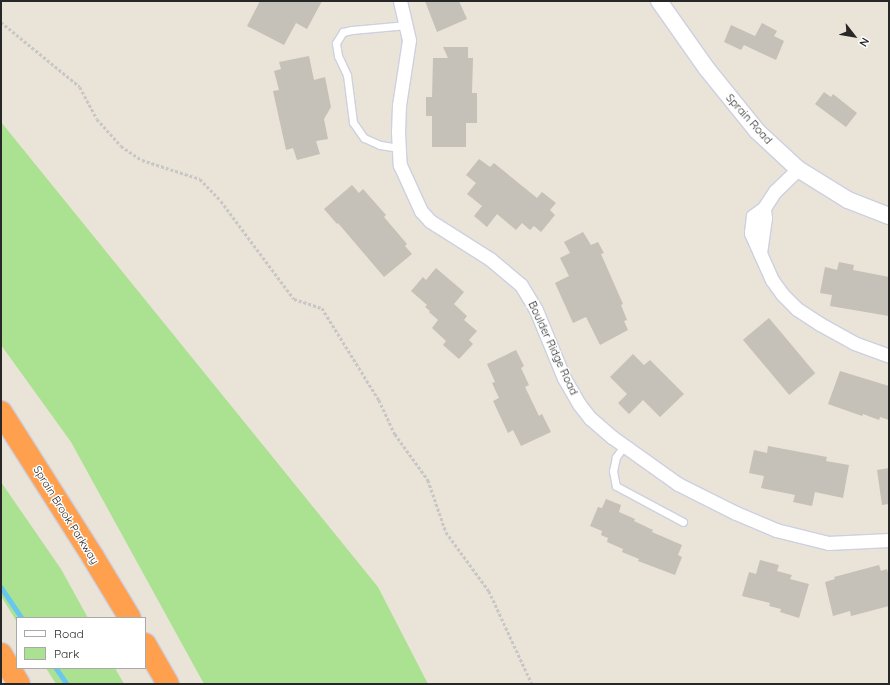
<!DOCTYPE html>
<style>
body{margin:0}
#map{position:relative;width:890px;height:685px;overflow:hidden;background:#eae3d7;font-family:Quicksand,sans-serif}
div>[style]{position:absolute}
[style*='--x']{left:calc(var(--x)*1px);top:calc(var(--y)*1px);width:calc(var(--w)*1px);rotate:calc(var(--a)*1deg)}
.green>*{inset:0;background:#abe292}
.stream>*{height:4.5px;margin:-2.25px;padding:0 2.25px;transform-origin:2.25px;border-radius:2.25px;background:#67c7ef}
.building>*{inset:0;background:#c5c0b8;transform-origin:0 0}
.path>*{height:2.5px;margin-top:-1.25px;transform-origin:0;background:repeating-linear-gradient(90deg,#c7c7c7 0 3px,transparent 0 5px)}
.roads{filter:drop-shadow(1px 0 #cdd0e1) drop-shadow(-1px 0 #cdd0e1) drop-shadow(0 1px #cdd0e1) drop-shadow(0 -1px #cdd0e1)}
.service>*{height:7px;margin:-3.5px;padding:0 3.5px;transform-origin:3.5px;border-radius:3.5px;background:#fff}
.minor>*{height:13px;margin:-6.5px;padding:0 6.5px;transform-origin:6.5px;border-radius:6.5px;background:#fff}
.tertiary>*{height:16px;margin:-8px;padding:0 8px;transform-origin:8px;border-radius:8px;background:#fff}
.motorway>*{height:22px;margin:-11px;padding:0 11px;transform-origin:11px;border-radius:11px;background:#ffa04e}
span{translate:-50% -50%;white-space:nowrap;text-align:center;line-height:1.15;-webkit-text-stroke:3px #fff;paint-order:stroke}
.street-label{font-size:11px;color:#272727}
.frame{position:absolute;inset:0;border:2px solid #272727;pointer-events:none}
.legend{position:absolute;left:16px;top:617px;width:130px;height:52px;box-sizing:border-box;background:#fff;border:1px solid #a9a9a9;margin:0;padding:5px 7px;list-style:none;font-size:12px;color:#272727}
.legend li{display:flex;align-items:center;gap:8px;height:20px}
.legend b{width:20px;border:1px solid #a9a9a9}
.north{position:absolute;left:834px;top:16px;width:40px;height:40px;-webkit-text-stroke:3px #fff;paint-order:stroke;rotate:121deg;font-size:11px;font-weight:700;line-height:16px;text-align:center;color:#272727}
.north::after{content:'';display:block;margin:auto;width:14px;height:18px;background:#272727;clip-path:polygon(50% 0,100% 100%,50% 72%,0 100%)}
</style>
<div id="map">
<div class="green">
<i style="clip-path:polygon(1px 122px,378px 587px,428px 684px,204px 684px,71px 442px,1px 345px)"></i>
<i style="clip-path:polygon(1px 482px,61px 569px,88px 618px,17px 618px,17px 622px,1px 596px)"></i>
<i style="clip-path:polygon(46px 668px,115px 668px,124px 684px,56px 684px)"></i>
</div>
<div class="stream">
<i style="--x:1;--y:587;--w:37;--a:56"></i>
<i style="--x:56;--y:668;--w:19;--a:55"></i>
</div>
<div class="building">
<i style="clip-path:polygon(260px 1px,322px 1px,307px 29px,296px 23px,284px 45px,247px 26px)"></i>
<i style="clip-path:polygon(425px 1px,459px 1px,467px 19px,437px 32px)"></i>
<i style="clip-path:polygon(762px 23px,777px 31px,774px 36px,784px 41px,776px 60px,744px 45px,741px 50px,724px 42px,731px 25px,755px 36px)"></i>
<i style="clip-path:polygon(443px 47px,468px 47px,468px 58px,473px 58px,472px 93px,477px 93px,477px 123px,466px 123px,466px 147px,432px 147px,432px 116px,426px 116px,426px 97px,432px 97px,433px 58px,448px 58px)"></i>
<i style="clip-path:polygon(309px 56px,314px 80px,325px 77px,331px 107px,324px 119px,328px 139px,316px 141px,320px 154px,297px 160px,293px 148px,286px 150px,273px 91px,279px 90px,274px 71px,281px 69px,279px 62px)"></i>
<i style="clip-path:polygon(824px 92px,831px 97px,833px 94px,857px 113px,846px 127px,815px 104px)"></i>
<i style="clip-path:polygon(479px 159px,490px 167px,494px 163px,537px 198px,542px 192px,556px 203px,550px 210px,555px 215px,541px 232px,534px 226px,530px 230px,522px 223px,516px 230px,497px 214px,487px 227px,474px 216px,482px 206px,467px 194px,476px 183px,466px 175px)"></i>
<i style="clip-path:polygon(352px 185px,359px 193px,363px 189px,386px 215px,384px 217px,407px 244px,405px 246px,412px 254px,384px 277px,338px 223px,337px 224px,324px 209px)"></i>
<i style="clip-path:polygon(583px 232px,591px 245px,598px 242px,604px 253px,601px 254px,623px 304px,621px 305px,627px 320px,624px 321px,628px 330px,600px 345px,586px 317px,573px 323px,555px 283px,569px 276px,560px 258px,570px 253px,564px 242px)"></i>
<i style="clip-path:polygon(839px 262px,854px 265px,853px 270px,889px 277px,889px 316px,830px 306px,832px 295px,820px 293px,825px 267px,837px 270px)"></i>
<i style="clip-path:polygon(436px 268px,464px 292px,454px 304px,467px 316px,464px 320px,477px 331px,469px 340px,473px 344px,459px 359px,443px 345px,446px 341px,432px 328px,438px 320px,429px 312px,430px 311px,425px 307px,427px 305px,411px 291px,423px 277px,426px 280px)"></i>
<i style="left:769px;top:318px;width:72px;height:34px;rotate:50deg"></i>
<i style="clip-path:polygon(516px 350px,524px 366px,521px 368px,529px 385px,525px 387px,539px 416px,542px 414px,551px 432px,521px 446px,513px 430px,508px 433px,493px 401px,499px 398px,492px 383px,495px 382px,487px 364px)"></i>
<i style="clip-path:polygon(633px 354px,644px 365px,650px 360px,684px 394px,660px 417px,643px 400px,629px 414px,618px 403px,627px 394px,610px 377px)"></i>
<i style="clip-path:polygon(840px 371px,889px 386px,889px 420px,880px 417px,879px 420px,863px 414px,862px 416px,828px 404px)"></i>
<i style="clip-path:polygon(768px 446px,827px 457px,826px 461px,849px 465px,843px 498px,815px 492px,812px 506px,793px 502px,795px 495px,761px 488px,764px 476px,749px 473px,754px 450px,767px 453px)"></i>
<i style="clip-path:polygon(889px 468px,889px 504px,882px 505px,877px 470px)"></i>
<i style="clip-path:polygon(606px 499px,621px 505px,619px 512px,635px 519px,634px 521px,653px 530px,652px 532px,682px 545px,678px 555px,682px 557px,675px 575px,638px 561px,639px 559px,622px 552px,623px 549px,607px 542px,608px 538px,601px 535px,602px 531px,590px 526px,598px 507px,602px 508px)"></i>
<i style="clip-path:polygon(760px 560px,779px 565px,777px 571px,792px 575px,790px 579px,809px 584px,799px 618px,780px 612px,781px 609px,769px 606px,770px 603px,742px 596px,749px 572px,756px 574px)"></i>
<i style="clip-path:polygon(879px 565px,881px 571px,887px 569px,889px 577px,889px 606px,851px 616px,850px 611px,833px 616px,825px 582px,835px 579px,834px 577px)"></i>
</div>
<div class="path">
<i style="--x:1;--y:22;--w:102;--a:39.4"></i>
<i style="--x:80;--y:87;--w:36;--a:62"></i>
<i style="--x:97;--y:119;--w:36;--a:48"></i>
<i style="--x:121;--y:146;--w:25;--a:34"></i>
<i style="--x:142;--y:160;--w:61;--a:18.1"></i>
<i style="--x:200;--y:179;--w:30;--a:46"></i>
<i style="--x:221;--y:201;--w:122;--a:53.3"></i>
<i style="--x:294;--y:299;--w:29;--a:18"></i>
<i style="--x:322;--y:308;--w:108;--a:58.2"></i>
<i style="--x:379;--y:400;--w:38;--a:65"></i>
<i style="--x:395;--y:434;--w:57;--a:54.3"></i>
<i style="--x:428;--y:480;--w:55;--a:70.9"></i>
<i style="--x:446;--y:532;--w:73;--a:53.9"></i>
<i style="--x:489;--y:591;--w:102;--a:65.2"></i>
</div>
<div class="roads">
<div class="service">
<i style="--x:399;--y:148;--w:19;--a:-171"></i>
<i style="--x:380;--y:145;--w:17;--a:-156"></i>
<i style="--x:364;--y:138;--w:19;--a:-125"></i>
<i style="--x:353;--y:122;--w:47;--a:-97.3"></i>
<i style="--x:347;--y:75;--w:21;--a:-115"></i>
<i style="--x:338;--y:56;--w:13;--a:-99"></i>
<i style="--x:336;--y:43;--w:13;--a:-58"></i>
<i style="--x:343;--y:32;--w:9;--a:-13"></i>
<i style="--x:352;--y:30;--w:55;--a:-5.2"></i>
<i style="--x:624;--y:446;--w:14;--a:126"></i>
<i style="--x:616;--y:457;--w:14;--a:102"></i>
<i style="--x:613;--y:471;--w:15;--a:79"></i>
<i style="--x:616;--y:486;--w:76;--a:28.2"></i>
</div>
<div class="minor">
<i style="--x:400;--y:1;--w:40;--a:77"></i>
<i style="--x:409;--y:40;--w:66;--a:98.7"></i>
<i style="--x:399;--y:105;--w:27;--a:92"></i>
<i style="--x:398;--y:132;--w:33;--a:87"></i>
<i style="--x:400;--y:165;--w:51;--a:65.5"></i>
<i style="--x:421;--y:211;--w:13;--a:48"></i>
<i style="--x:430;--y:221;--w:71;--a:32.3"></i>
<i style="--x:490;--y:259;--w:40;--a:40"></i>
<i style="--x:521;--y:285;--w:29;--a:59"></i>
<i style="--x:536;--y:310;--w:74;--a:67.6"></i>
<i style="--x:564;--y:378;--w:30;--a:60"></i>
<i style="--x:579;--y:404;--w:18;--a:52"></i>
<i style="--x:590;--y:418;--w:29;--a:41"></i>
<i style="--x:612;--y:437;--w:81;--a:35.5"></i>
<i style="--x:678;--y:484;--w:65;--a:26.6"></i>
<i style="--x:736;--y:513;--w:43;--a:23"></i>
<i style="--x:776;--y:530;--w:54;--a:14"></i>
<i style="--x:828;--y:543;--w:61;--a:-2.8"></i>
<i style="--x:798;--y:169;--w:32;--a:136"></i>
<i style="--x:775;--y:191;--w:20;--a:123"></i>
<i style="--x:764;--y:208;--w:14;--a:144"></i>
<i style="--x:753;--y:216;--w:17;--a:97"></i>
<i style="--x:751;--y:233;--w:51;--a:65.9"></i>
<i style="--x:772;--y:280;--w:17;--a:54"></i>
<i style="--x:782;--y:294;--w:21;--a:45"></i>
<i style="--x:797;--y:309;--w:27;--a:33"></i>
<i style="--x:820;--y:324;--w:39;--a:29"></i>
<i style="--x:854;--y:343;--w:37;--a:20"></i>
<i style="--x:760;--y:253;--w:35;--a:-82"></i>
<i style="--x:765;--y:218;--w:10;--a:-96"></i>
</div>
<div class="tertiary">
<i style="--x:659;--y:1;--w:83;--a:54.8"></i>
<i style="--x:707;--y:69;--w:80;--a:51.1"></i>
<i style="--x:757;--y:131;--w:56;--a:42.8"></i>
<i style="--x:798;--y:169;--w:59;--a:31.8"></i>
<i style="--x:848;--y:200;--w:44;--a:21.3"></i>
</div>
<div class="motorway">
<i style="--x:1;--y:412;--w:172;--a:57.6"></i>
<i style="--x:93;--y:557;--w:71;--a:58.8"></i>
<i style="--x:145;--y:644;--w:46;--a:60.1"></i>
<i style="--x:1;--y:654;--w:35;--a:59"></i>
</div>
</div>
<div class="street-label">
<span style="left:749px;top:119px;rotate:48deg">Sprain Road</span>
<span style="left:553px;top:348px;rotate:65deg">Boulder Ridge Road</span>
<span style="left:66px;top:515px;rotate:58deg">Sprain Brook Parkway</span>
</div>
<div class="frame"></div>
<ul class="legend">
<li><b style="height:5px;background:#fff"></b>Road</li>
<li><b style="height:11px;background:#abe292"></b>Park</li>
</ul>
<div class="north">N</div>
</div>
